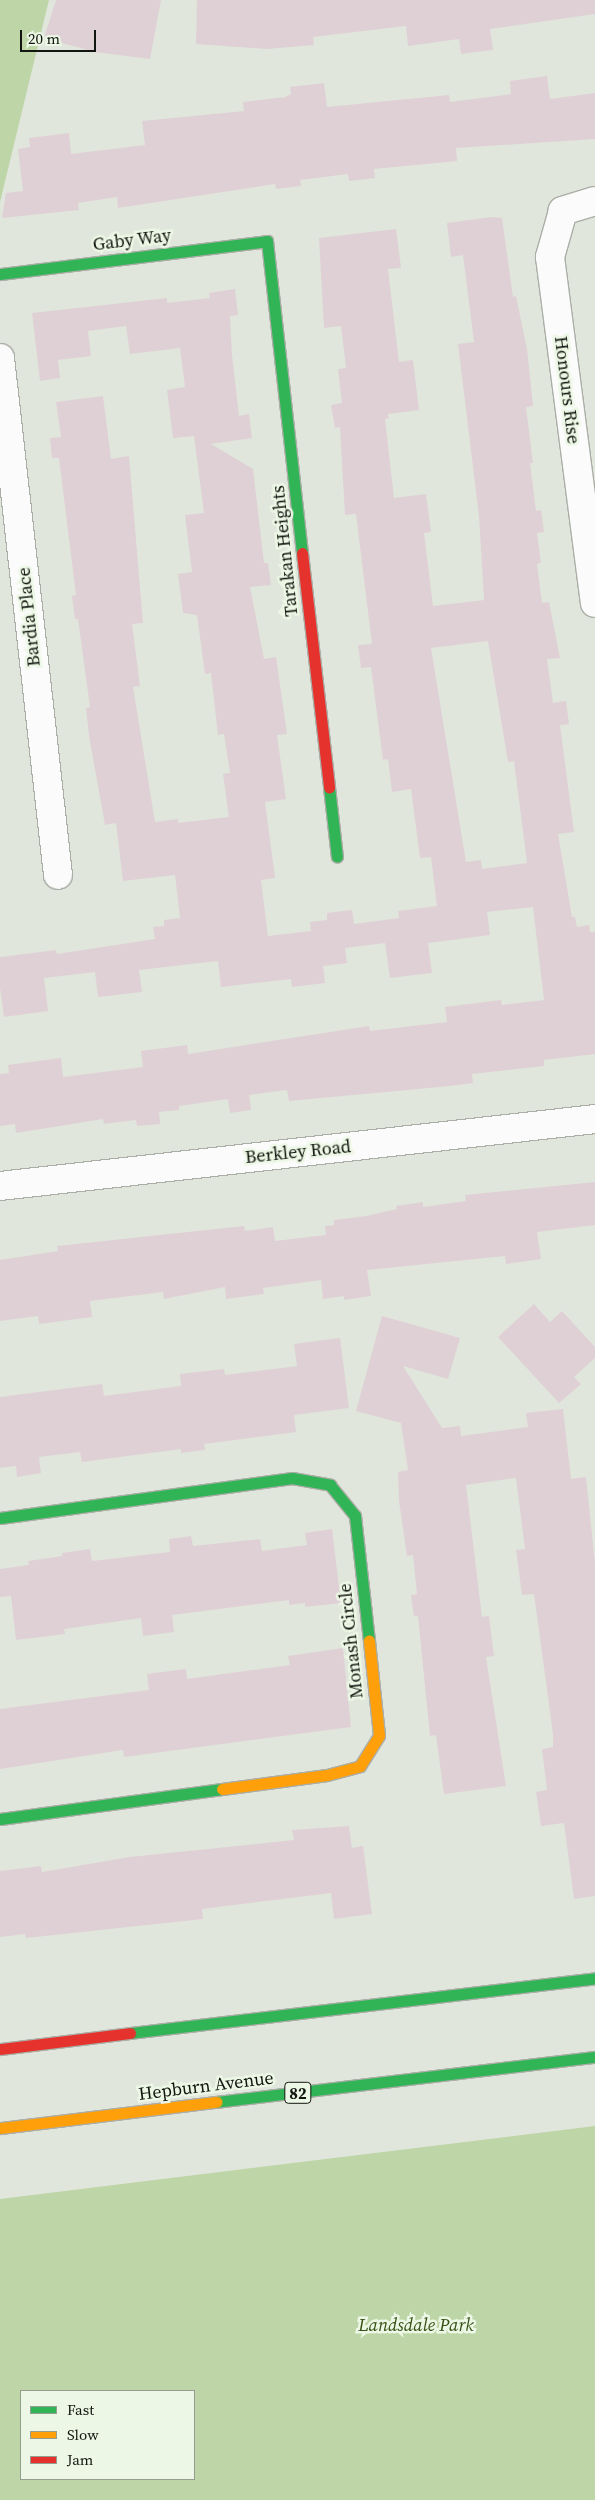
<!DOCTYPE html>
<style>
body{margin:0}
#map{position:relative;width:595px;height:2500px;overflow:hidden;background:#e1e6dc;font-family:"Source Serif 4",serif}
div>[style]{position:absolute}
[style*='--x']{left:calc(var(--x)*1px);top:calc(var(--y)*1px);width:calc(var(--w)*1px);rotate:calc(var(--a)*1deg)}
.green>*{inset:0;background:#bdd5a7}
.building>*{inset:0;background:#dfd0d6}
.roads{filter:drop-shadow(1px 0 #abaea7) drop-shadow(-1px 0 #abaea7) drop-shadow(0 1px #abaea7) drop-shadow(0 -1px #abaea7)}
.street>*{height:28px;margin:-14px;padding:0 14px;transform-origin:14px;border-radius:14px;background:#fafbfa}
.fast>*{height:11px;margin:-5.5px;padding:0 5.5px;transform-origin:5.5px;border-radius:5.5px;background:#30b455}
.slow>*{height:11px;margin:-5.5px;padding:0 5.5px;transform-origin:5.5px;border-radius:5.5px;background:#ff9f0a}
.jam>*{height:11px;margin:-5.5px;padding:0 5.5px;transform-origin:5.5px;border-radius:5.5px;background:#e5322d}
span{translate:-50% -50%;white-space:nowrap;text-align:center;line-height:1.15;-webkit-text-stroke:5px #edf7e5;paint-order:stroke}
.shield-label span{padding:1px 4px;background:#edf7e5;border:1px solid;border-radius:4px;-webkit-text-stroke-width:0}
.shield-label{font-size:16px;color:#121610;font-weight:700}
.street-label{font-size:18px;color:#121610}
.park-label{font-size:18px;color:#355214;font-style:italic}
.legend{position:absolute;left:20px;top:2390px;width:175px;height:90px;box-sizing:border-box;background:#edf7e5;border:1px solid #959d90;margin:0;padding:6px 9px;list-style:none;font-size:15px;color:#121610}
.legend li{display:flex;align-items:center;gap:10px;height:25px}
.legend b{width:25px;border:1px solid #959d90}
.scale{position:absolute;left:20px;top:30px;width:76px;height:22px;box-sizing:border-box;border:2px solid #121610;border-top:0;padding-left:6px;font-size:15px;line-height:18px;white-space:nowrap;color:#121610;-webkit-text-stroke:4px #edf7e5;paint-order:stroke}
</style>
<div id="map">
<div class="green">
<i style="clip-path:polygon(0 0,49px 0,0 202px)"></i>
<i style="clip-path:polygon(evenodd,595px 2126px,595px 2500px,0 2500px,0 2199px,595px 2126px,194px 2391px,194px 2479px,21px 2479px,21px 2391px,194px 2391px)"></i>
</div>
<div class="building">
<i style="clip-path:polygon(56px 0,161px 0,150px 59px,95px 52px,44px 38px)"></i>
<i style="clip-path:polygon(197px 0,595px 0,595px 14px,490px 29px,493px 50px,461px 54px,459px 39px,408px 46px,406px 26px,313px 37px,314px 45px,267px 49px,196px 44px)"></i>
<i style="clip-path:polygon(547px 76px,550px 99px,595px 93px,595px 139px,456px 148px,457px 161px,374px 169px,375px 178px,349px 181px,348px 174px,300px 180px,301px 186px,276px 189px,275px 184px,118px 208px,117px 197px,78px 203px,79px 210px,2px 218px,6px 193px,23px 191px,18px 149px,30px 147px,29px 138px,69px 133px,71px 154px,145px 145px,142px 121px,244px 111px,243px 102px,285px 97px,291px 94px,290px 87px,324px 83px,327px 107px,449px 95px,450px 102px,511px 94px,510px 81px)"></i>
<i style="clip-path:polygon(evenodd,492px 217px,502px 218px,513px 297px,516px 296px,527px 349px,533px 406px,526px 407px,533px 463px,530px 463px,536px 511px,541px 510px,544px 532px,537px 533px,541px 563px,537px 564px,542px 603px,549px 602px,560px 658px,547px 659px,553px 703px,566px 701px,569px 724px,560px 725px,574px 832px,558px 834px,572px 917px,575px 917px,577px 927px,589px 925px,590px 932px,595px 932px,595px 1054px,544px 1060px,544px 1066px,472px 1074px,473px 1083px,450px 1086px,289px 1101px,287px 1090px,249px 1095px,251px 1110px,230px 1113px,228px 1099px,179px 1106px,179px 1110px,159px 1112px,160px 1124px,137px 1126px,136px 1120px,104px 1124px,103px 1119px,16px 1133px,15px 1124px,0 1126px,0 1074px,9px 1073px,8px 1065px,61px 1058px,63px 1077px,143px 1067px,141px 1051px,187px 1045px,188px 1054px,369px 1026px,370px 1031px,447px 1022px,445px 1007px,501px 1000px,502px 1005px,544px 1000px,533px 907px,487px 912px,490px 935px,428px 943px,432px 973px,390px 978px,385px 943px,345px 948px,347px 963px,323px 966px,325px 983px,292px 987px,291px 979px,221px 987px,218px 961px,139px 970px,142px 992px,98px 997px,95px 972px,44px 978px,48px 1011px,4px 1017px,0 988px,0 957px,56px 950px,57px 954px,155px 939px,153px 927px,164px 926px,164px 920px,180px 918px,175px 875px,123px 881px,116px 823px,105px 825px,89px 736px,86px 708px,90px 707px,78px 619px,75px 619px,72px 596px,76px 595px,59px 458px,52px 458px,50px 438px,61px 437px,56px 402px,103px 396px,111px 459px,129px 456px,143px 623px,132px 624px,140px 686px,133px 687px,155px 822px,178px 819px,178px 823px,229px 817px,223px 774px,230px 773px,224px 734px,218px 735px,211px 673px,205px 674px,197px 615px,183px 613px,178px 574px,192px 572px,185px 515px,204px 513px,194px 436px,173px 438px,167px 390px,185px 387px,180px 348px,130px 354px,126px 326px,88px 331px,91px 356px,58px 360px,60px 378px,40px 381px,32px 313px,167px 298px,167px 303px,210px 298px,209px 293px,235px 289px,238px 315px,230px 316px,232px 355px,239px 416px,249px 414px,252px 438px,211px 444px,253px 469px,264px 563px,268px 563px,271px 585px,250px 587px,264px 659px,276px 657px,287px 734px,277px 735px,286px 799px,265px 802px,275px 878px,261px 880px,268px 936px,311px 931px,310px 922px,327px 920px,327px 913px,352px 910px,354px 924px,399px 918px,398px 911px,437px 906px,431px 857px,420px 858px,411px 789px,392px 792px,388px 759px,383px 760px,371px 667px,361px 668px,358px 645px,372px 644px,370px 628px,356px 514px,345px 515px,340px 427px,335px 428px,331px 405px,342px 403px,338px 369px,346px 368px,341px 326px,324px 328px,319px 238px,396px 229px,401px 268px,388px 269px,399px 362px,413px 360px,419px 410px,388px 414px,389px 418px,385px 419px,394px 498px,426px 494px,431px 532px,424px 533px,433px 606px,484px 600px,479px 516px,458px 344px,474px 342px,463px 255px,451px 257px,447px 223px,492px 217px,488px 641px,508px 762px,514px 761px,527px 863px,482px 869px,481px 860px,466px 862px,431px 648px,488px 641px)"></i>
<i style="clip-path:polygon(595px 1182px,595px 1225px,537px 1232px,541px 1259px,506px 1264px,505px 1256px,367px 1270px,371px 1296px,344px 1300px,344px 1296px,323px 1299px,321px 1280px,263px 1288px,264px 1294px,226px 1299px,225px 1287px,164px 1299px,163px 1292px,90px 1301px,92px 1317px,39px 1324px,38px 1316px,0 1321px,0 1260px,58px 1251px,57px 1246px,244px 1226px,245px 1231px,273px 1227px,275px 1241px,326px 1235px,325px 1226px,334px 1225px,334px 1220px,366px 1216px,397px 1209px,396px 1206px,423px 1202px,423px 1207px,466px 1201px,465px 1195px)"></i>
<i style="clip-path:polygon(534px 1304px,550px 1322px,562px 1311px,595px 1347px,595px 1358px,574px 1377px,581px 1384px,559px 1403px,498px 1337px)"></i>
<i style="clip-path:polygon(382px 1316px,460px 1338px,448px 1379px,403px 1366px,442px 1428px,460px 1426px,461px 1436px,528px 1427px,526px 1413px,563px 1409px,571px 1479px,586px 1477px,595px 1563px,595px 1896px,574px 1899px,564px 1823px,541px 1826px,536px 1792px,547px 1790px,542px 1749px,553px 1747px,553px 1734px,534px 1594px,522px 1595px,516px 1550px,525px 1549px,516px 1478px,466px 1485px,482px 1617px,489px 1616px,494px 1656px,486px 1657px,506px 1786px,444px 1794px,436px 1735px,430px 1736px,418px 1616px,414px 1616px,411px 1595px,417px 1594px,413px 1555px,407px 1556px,399px 1501px,398px 1472px,408px 1470px,401px 1423px,356px 1411px)"></i>
<i style="clip-path:polygon(340px 1338px,349px 1408px,294px 1415px,296px 1432px,204px 1444px,205px 1450px,181px 1453px,181px 1449px,82px 1462px,80px 1452px,39px 1457px,41px 1473px,17px 1477px,16px 1466px,0 1468px,0 1397px,102px 1384px,104px 1396px,181px 1386px,180px 1374px,224px 1369px,225px 1375px,297px 1366px,294px 1344px)"></i>
<i style="clip-path:polygon(332px 1529px,341px 1603px,305px 1607px,305px 1603px,289px 1605px,289px 1600px,172px 1615px,174px 1632px,143px 1636px,141px 1618px,64px 1629px,65px 1634px,16px 1640px,11px 1596px,0 1597px,0 1569px,29px 1565px,28px 1561px,63px 1556px,62px 1553px,90px 1549px,92px 1561px,170px 1552px,169px 1539px,191px 1536px,193px 1546px,260px 1539px,262px 1551px,307px 1545px,305px 1533px)"></i>
<i style="clip-path:polygon(343px 1648px,351px 1727px,124px 1757px,123px 1750px,0 1769px,0 1709px,149px 1690px,147px 1674px,186px 1669px,187px 1679px,290px 1665px,288px 1656px)"></i>
<i style="clip-path:polygon(349px 1826px,352px 1848px,363px 1846px,372px 1914px,334px 1919px,331px 1893px,202px 1909px,203px 1919px,26px 1938px,25px 1934px,0 1937px,0 1871px,41px 1866px,42px 1872px,130px 1857px,294px 1840px,292px 1830px)"></i>
</div>
<div class="roads">
<div class="street">
<i style="--x:595;--y:201;--w:34;--a:163"></i>
<i style="--x:563;--y:211;--w:48;--a:105.8"></i>
<i style="--x:550;--y:257;--w:349;--a:82.6"></i>
<i style="--x:0;--y:358;--w:520;--a:83.6"></i>
<i style="--x:0;--y:1186;--w:599;--a:-6.42"></i>
</div>
<div class="fast">
<i style="--x:0;--y:274;--w:269;--a:-7"></i>
<i style="--x:267;--y:241;--w:314;--a:83.6"></i>
<i style="--x:329;--y:787;--w:70;--a:83.5"></i>
<i style="--x:0;--y:1518;--w:295;--a:-7.8"></i>
<i style="--x:292;--y:1478;--w:39;--a:10"></i>
<i style="--x:330;--y:1485;--w:40;--a:51"></i>
<i style="--x:355;--y:1516;--w:126;--a:83.6"></i>
<i style="--x:0;--y:1819;--w:224;--a:-7.7"></i>
<i style="--x:130;--y:2033;--w:468;--a:-6.7"></i>
<i style="--x:216;--y:2102;--w:382;--a:-6.8"></i>
</div>
<div class="slow">
<i style="--x:222;--y:1789;--w:106;--a:-7.6"></i>
<i style="--x:327;--y:1775;--w:34;--a:-15"></i>
<i style="--x:360;--y:1766;--w:36;--a:-58"></i>
<i style="--x:379;--y:1735;--w:95;--a:-96.1"></i>
<i style="--x:0;--y:2128;--w:218;--a:-6.9"></i>
</div>
<div class="jam">
<i style="--x:302;--y:553;--w:236;--a:83.4"></i>
<i style="--x:0;--y:2049;--w:131;--a:-7"></i>
</div>
</div>
<div class="shield-label">
<span style="left:298px;top:2093px">82</span>
</div>
<div class="street-label">
<span style="left:132px;top:240px;rotate:-7deg">Gaby Way</span>
<span style="left:567px;top:390px;rotate:83deg">Honours Rise</span>
<span style="left:285px;top:551px;rotate:-96deg">Tarakan Heights</span>
<span style="left:29px;top:617px;rotate:-96deg">Bardia Place</span>
<span style="left:298px;top:1152px;rotate:-6deg">Berkley Road</span>
<span style="left:351px;top:1641px;rotate:-96deg">Monash Circle</span>
<span style="left:206px;top:2086px;rotate:-7deg">Hepburn Avenue</span>
</div>
<div class="park-label">
<span style="left:416px;top:2325px">Landsdale Park</span>
</div>
<ul class="legend">
<li><b style="height:6px;background:#30b455"></b>Fast</li>
<li><b style="height:6px;background:#ff9f0a"></b>Slow</li>
<li><b style="height:6px;background:#e5322d"></b>Jam</li>
</ul>
<div class="scale">20 m</div>
</div>
